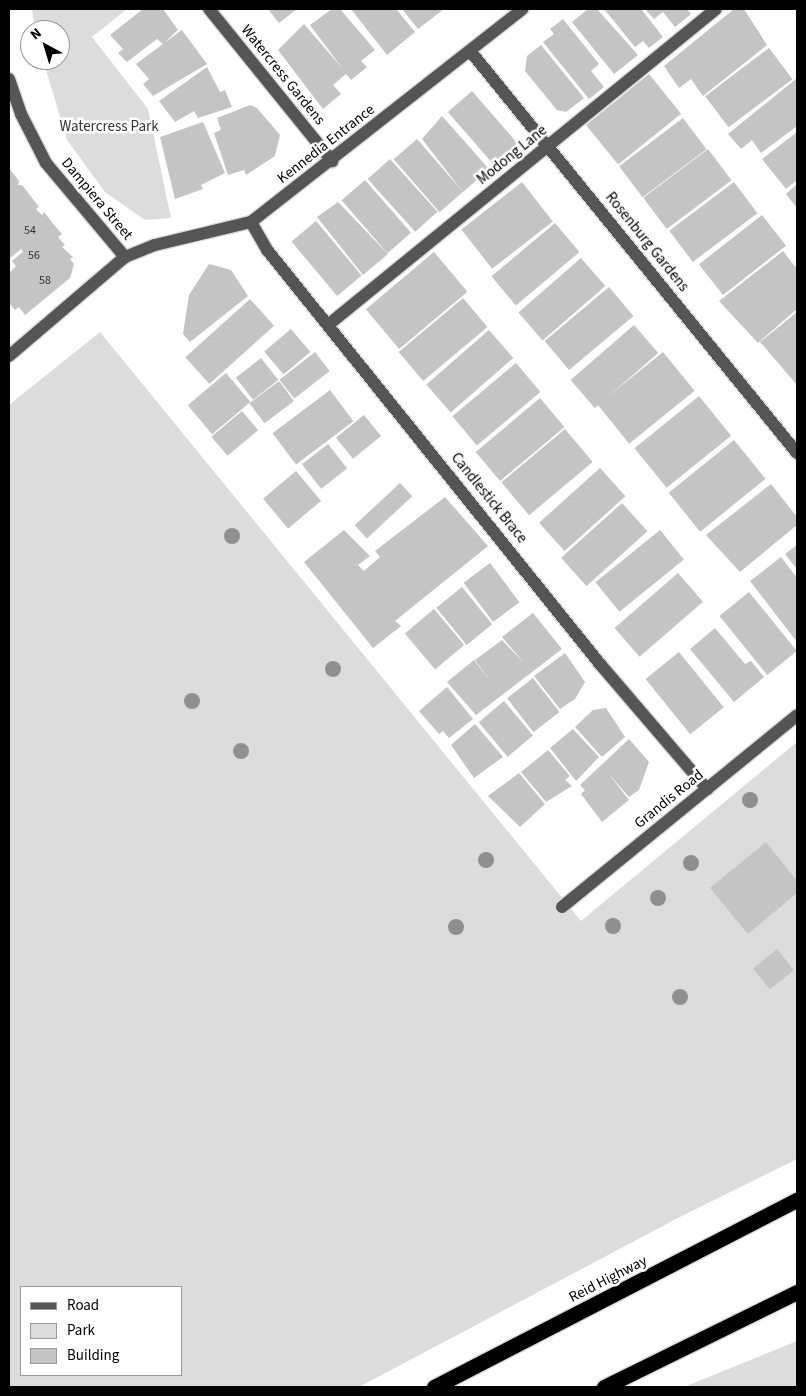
<!DOCTYPE html>
<style>
body{margin:0}
#map{position:relative;width:806px;height:1396px;overflow:hidden;background:#fff;font-family:"Source Sans 3",sans-serif}
div>[style]{position:absolute}
[style*='--x']{left:calc(var(--x)*1px);top:calc(var(--y)*1px);width:calc(var(--w)*1px);rotate:calc(var(--a)*1deg)}
.green>*{inset:0;background:#dcdcdc}
.building>*{inset:0;background:#c4c4c4;transform-origin:0 0}
.roads{filter:drop-shadow(1px 0 #dbdbdb) drop-shadow(-1px 0 #dbdbdb) drop-shadow(0 1px #dbdbdb) drop-shadow(0 -1px #dbdbdb)}
.minor>*{height:12px;margin:-6px;padding:0 6px;transform-origin:6px;border-radius:6px;background:#555}
.highway>*{height:15px;margin:-7.5px;padding:0 7.5px;transform-origin:7.5px;border-radius:7.5px;background:#000}
.trees>*{width:16px;height:16px;margin:-8px;border-radius:50%;background:#8f8f8f}
span{translate:-50% -50%;white-space:nowrap;text-align:center;line-height:1.15;-webkit-text-stroke:5px #fff;paint-order:stroke}
.number-label{font-size:12px;color:#313131}
.number-label span{-webkit-text-stroke-width:0}
.street-label{font-size:15px;color:#000}
.park-label{font-size:15px;color:#333}
.frame{position:absolute;inset:0;border:10px solid #000;pointer-events:none}
.legend{position:absolute;left:20px;top:1286px;width:162px;height:90px;box-sizing:border-box;background:#fff;border:1px solid #999;margin:0;padding:6px 9px;list-style:none;font-size:15px;color:#000}
.legend li{display:flex;align-items:center;gap:10px;height:25px}
.legend b{width:25px;border:1px solid #999}
.north{position:absolute;left:20px;top:20px;width:50px;height:50px;box-sizing:border-box;background:#fff;border:1px solid #999;border-radius:50%;rotate:321deg;font-size:14px;font-weight:700;line-height:20px;text-align:center;color:#000}
.north::after{content:'';display:block;margin:auto;width:18px;height:22px;background:#000;clip-path:polygon(50% 0,100% 100%,50% 72%,0 100%)}
</style>
<div id="map">
<div class="green">
<i style="clip-path:polygon(32px 9px,127px 9px,92px 37px,148px 109px,171px 218px,145px 220px,105px 192px,67px 140px,43px 60px,60px 60px,60px 30px,35px 30px)"></i>
<i style="clip-path:polygon(evenodd,100px 332px,581px 921px,797px 742px,797px 1159px,676px 1219px,359px 1387px,9px 1387px,9px 405px,100px 332px,21px 1287px,181px 1287px,181px 1375px,21px 1375px,21px 1287px)"></i>
<i style="clip-path:polygon(797px 1341px,797px 1387px,684px 1387px)"></i>
</div>
<div class="building">
<i style="clip-path:polygon(143px 9px,163px 9px,178px 30px,164px 43px,182px 30px,207px 64px,153px 96px,143px 84px,149px 79px,136px 64px,163px 44px,157px 39px,127px 62px,118px 53px,123px 49px,110px 35px)"></i>
<i style="clip-path:polygon(268px 9px,297px 9px,279px 23px)"></i>
<i style="clip-path:polygon(332px 9px,340px 9px,375px 50px,361px 61px,367px 67px,351px 80px,346px 74px,333px 85px,341px 94px,323px 109px,278px 50px,304px 24px,342px 68px,310px 25px)"></i>
<i style="clip-path:polygon(351px 9px,396px 9px,415px 32px,387px 55px)"></i>
<i style="clip-path:polygon(402px 9px,444px 9px,418px 29px)"></i>
<i style="clip-path:polygon(588px 9px,597px 9px,638px 55px,614px 74px,572px 22px)"></i>
<i style="clip-path:polygon(604px 9px,641px 9px,663px 37px,649px 48px,643px 41px,635px 47px)"></i>
<i style="clip-path:polygon(645px 9px,687px 9px,691px 14px,675px 27px,663px 12px,654px 19px)"></i>
<i style="clip-path:polygon(734px 9px,744px 9px,767px 45px,703px 96px,691px 79px,679px 88px,664px 66px)"></i>
<i style="clip-path:polygon(563px 19px,599px 64px,591px 71px,604px 87px,589px 99px,543px 42px,554px 34px,550px 29px)"></i>
<i style="clip-path:polygon(541px 45px,584px 98px,566px 112px,557px 110px,525px 71px,527px 56px)"></i>
<i style="left:769px;top:48px;width:39px;height:80px;rotate:53deg"></i>
<i style="clip-path:polygon(207px 67px,220px 92px,225px 90px,232px 107px,198px 118px,194px 111px,175px 122px,159px 101px)"></i>
<i style="left:649px;top:74px;width:51px;height:81px;rotate:51deg"></i>
<i style="clip-path:polygon(797px 78px,797px 126px,761px 153px,752px 140px,741px 149px,728px 134px)"></i>
<i style="left:472px;top:91px;width:72px;height:32px;rotate:49deg"></i>
<i style="clip-path:polygon(250px 105px,257px 108px,280px 135px,275px 156px,246px 175px,244px 170px,228px 175px,214px 133px,221px 130px,217px 118px)"></i>
<i style="clip-path:polygon(442px 116px,489px 169px,463px 192px,422px 139px)"></i>
<i style="left:683px;top:118px;width:39px;height:80px;rotate:53deg"></i>
<i style="clip-path:polygon(203px 122px,225px 173px,201px 185px,203px 189px,175px 199px,160px 137px)"></i>
<i style="clip-path:polygon(797px 132px,797px 180px,786px 189px,762px 159px)"></i>
<i style="left:417px;top:139px;width:70px;height:31px;rotate:49deg"></i>
<i style="left:708px;top:149px;width:39px;height:81px;rotate:53deg"></i>
<i style="left:390px;top:159px;width:71px;height:30px;rotate:48deg"></i>
<i style="clip-path:polygon(9px 168px,19px 181px,18px 185px,22px 185px,39px 207px,36px 209px,42px 215px,44px 212px,55px 226px,62px 234px,58px 237px,65px 245px,62px 247px,73px 257px,70px 259px,74px 264px,70px 278px,25px 315px,19px 307px,15px 310px,9px 303px,9px 273px,16px 266px,12px 261px,23px 252px,21px 249px,9px 259px)"></i>
<i style="left:365px;top:180px;width:70px;height:31px;rotate:49deg"></i>
<i style="left:522px;top:182px;width:50px;height:77px;rotate:52deg"></i>
<i style="left:734px;top:182px;width:39px;height:81px;rotate:53deg"></i>
<i style="clip-path:polygon(797px 184px,797px 208px,786px 194px)"></i>
<i style="clip-path:polygon(338px 202px,388px 254px,363px 275px,317px 217px)"></i>
<i style="left:762px;top:215px;width:39px;height:80px;rotate:52deg"></i>
<i style="left:316px;top:221px;width:71px;height:32px;rotate:50deg"></i>
<i style="left:555px;top:223px;width:38px;height:83px;rotate:50deg"></i>
<i style="clip-path:polygon(783px 251px,797px 269px,797px 309px,758px 343px,719px 301px)"></i>
<i style="left:434px;top:252px;width:52px;height:89px;rotate:50deg"></i>
<i style="left:581px;top:258px;width:37px;height:83px;rotate:49deg"></i>
<i style="clip-path:polygon(209px 264px,231px 270px,248px 296px,190px 342px,183px 334px,189px 295px)"></i>
<i style="left:609px;top:287px;width:38px;height:84px;rotate:50deg"></i>
<i style="left:463px;top:298px;width:38px;height:84px;rotate:50deg"></i>
<i style="left:250px;top:299px;width:36px;height:87px;rotate:48deg"></i>
<i style="clip-path:polygon(797px 312px,797px 385px,760px 342px)"></i>
<i style="left:634px;top:325px;width:37px;height:84px;rotate:49deg"></i>
<i style="left:291px;top:329px;width:30px;height:35px;rotate:50deg"></i>
<i style="left:489px;top:330px;width:37px;height:83px;rotate:49deg"></i>
<i style="left:315px;top:352px;width:24px;height:45px;rotate:52deg"></i>
<i style="left:663px;top:352px;width:50px;height:84px;rotate:51deg"></i>
<i style="left:261px;top:358px;width:28px;height:32px;rotate:52deg"></i>
<i style="left:516px;top:363px;width:38px;height:83px;rotate:50deg"></i>
<i style="left:226px;top:373px;width:38px;height:50px;rotate:50deg"></i>
<i style="left:279px;top:381px;width:25px;height:37px;rotate:53deg"></i>
<i style="left:330px;top:390px;width:39px;height:72px;rotate:53deg"></i>
<i style="left:699px;top:396px;width:51px;height:83px;rotate:51deg"></i>
<i style="left:540px;top:398px;width:38px;height:84px;rotate:50deg"></i>
<i style="left:242px;top:411px;width:25px;height:40px;rotate:50deg"></i>
<i style="left:364px;top:415px;width:27px;height:36px;rotate:51deg"></i>
<i style="left:565px;top:429px;width:43px;height:83px;rotate:50deg"></i>
<i style="left:734px;top:440px;width:50px;height:84px;rotate:51deg"></i>
<i style="left:328px;top:444px;width:31px;height:33px;rotate:52deg"></i>
<i style="left:600px;top:468px;width:38px;height:82px;rotate:48deg"></i>
<i style="left:296px;top:471px;width:39px;height:43px;rotate:50deg"></i>
<i style="left:400px;top:483px;width:18px;height:62px;rotate:47deg"></i>
<i style="clip-path:polygon(771px 484px,797px 517px,797px 525px,740px 572px,706px 535px)"></i>
<i style="clip-path:polygon(445px 497px,488px 546px,395px 621px,401px 626px,373px 648px,304px 562px,344px 530px,370px 556px,358px 565px,364px 571px,380px 557px,375px 551px)"></i>
<i style="left:622px;top:503px;width:38px;height:82px;rotate:48deg"></i>
<i style="left:660px;top:530px;width:38px;height:83px;rotate:51deg"></i>
<i style="clip-path:polygon(797px 545px,797px 569px,785px 554px)"></i>
<i style="clip-path:polygon(781px 557px,797px 578px,797px 642px,750px 581px)"></i>
<i style="left:490px;top:563px;width:49px;height:33px;rotate:53deg"></i>
<i style="left:678px;top:573px;width:38px;height:84px;rotate:49deg"></i>
<i style="left:462px;top:587px;width:48px;height:33px;rotate:51deg"></i>
<i style="left:749px;top:592px;width:76px;height:38px;rotate:51deg"></i>
<i style="left:434px;top:609px;width:47px;height:38px;rotate:50deg"></i>
<i style="clip-path:polygon(533px 613px,562px 649px,476px 715px,447px 682px,474px 660px,492px 683px,475px 660px,502px 640px,524px 663px,502px 637px)"></i>
<i style="clip-path:polygon(715px 628px,745px 664px,751px 661px,764px 677px,734px 702px,690px 649px)"></i>
<i style="left:679px;top:652px;width:71px;height:43px;rotate:51deg"></i>
<i style="clip-path:polygon(565px 653px,585px 682px,575px 699px,560px 709px,534px 676px)"></i>
<i style="left:533px;top:678px;width:43px;height:33px;rotate:52deg"></i>
<i style="clip-path:polygon(447px 687px,473px 719px,449px 738px,443px 731px,439px 734px,419px 711px)"></i>
<i style="left:504px;top:701px;width:45px;height:33px;rotate:50deg"></i>
<i style="clip-path:polygon(606px 708px,625px 737px,602px 757px,575px 727px,593px 710px)"></i>
<i style="clip-path:polygon(475px 724px,503px 757px,474px 778px,451px 745px)"></i>
<i style="clip-path:polygon(573px 729px,599px 757px,576px 781px,550px 748px)"></i>
<i style="clip-path:polygon(629px 739px,649px 762px,639px 790px,629px 797px,608px 773px,629px 800px,602px 822px,581px 794px,585px 790px,580px 785px)"></i>
<i style="clip-path:polygon(548px 750px,570px 776px,565px 780px,572px 786px,546px 802px,521px 772px)"></i>
<i style="clip-path:polygon(519px 773px,545px 804px,520px 827px,488px 796px)"></i>
<i style="clip-path:polygon(766px 842px,797px 881px,797px 893px,748px 934px,710px 888px)"></i>
<i style="left:777px;top:949px;width:27px;height:31px;rotate:51deg"></i>
</div>
<div class="roads">
<div class="minor">
<i style="--x:209;--y:9;--w:196;--a:51"></i>
<i style="--x:471;--y:52;--w:517;--a:50.89"></i>
<i style="--x:9;--y:79;--w:37;--a:71"></i>
<i style="--x:21;--y:114;--w:55;--a:63"></i>
<i style="--x:46;--y:163;--w:123;--a:50"></i>
<i style="--x:251;--y:222;--w:34;--a:60"></i>
<i style="--x:268;--y:251;--w:530;--a:51.21"></i>
<i style="--x:600;--y:664;--w:165;--a:49.4"></i>
<i style="--x:328;--y:325;--w:500;--a:-39.16"></i>
<i style="--x:9;--y:356;--w:153;--a:-40.5"></i>
<i style="--x:125;--y:257;--w:32;--a:-22"></i>
<i style="--x:155;--y:245;--w:99;--a:-13.5"></i>
<i style="--x:251;--y:222;--w:345;--a:-38.1"></i>
<i style="--x:562;--y:907;--w:303;--a:-39.2"></i>
</div>
<div class="highway">
<i style="--x:434;--y:1387;--w:408;--a:-27.3"></i>
<i style="--x:604;--y:1387;--w:215;--a:-26.2"></i>
</div>
</div>
<div class="trees">
<i style="left:232px;top:536px"></i>
<i style="left:333px;top:669px"></i>
<i style="left:192px;top:701px"></i>
<i style="left:241px;top:751px"></i>
<i style="left:750px;top:800px"></i>
<i style="left:486px;top:860px"></i>
<i style="left:691px;top:863px"></i>
<i style="left:658px;top:898px"></i>
<i style="left:613px;top:926px"></i>
<i style="left:456px;top:927px"></i>
<i style="left:680px;top:997px"></i>
</div>
<div class="number-label">
<span style="left:30px;top:231px">54</span>
<span style="left:34px;top:256px">56</span>
<span style="left:45px;top:281px">58</span>
</div>
<div class="street-label">
<span style="left:283px;top:75px;rotate:51deg">Watercress Gardens</span>
<span style="left:326px;top:144px;rotate:-38deg">Kennedia Entrance</span>
<span style="left:512px;top:155px;rotate:-39deg">Modong Lane</span>
<span style="left:97px;top:199px;rotate:50deg">Dampiera Street</span>
<span style="left:647px;top:242px;rotate:51deg">Rosenburg Gardens</span>
<span style="left:489px;top:498px;rotate:51deg">Candlestick Brace</span>
<span style="left:669px;top:799px;rotate:-39deg">Grandis Road</span>
<span style="left:608px;top:1279px;rotate:-27deg">Reid Highway</span>
</div>
<div class="park-label">
<span style="left:109px;top:127px">Watercress Park</span>
</div>
<div class="frame"></div>
<ul class="legend">
<li><b style="height:6px;background:#555"></b>Road</li>
<li><b style="height:14px;background:#dcdcdc"></b>Park</li>
<li><b style="height:14px;background:#c4c4c4"></b>Building</li>
</ul>
<div class="north">N</div>
</div>
